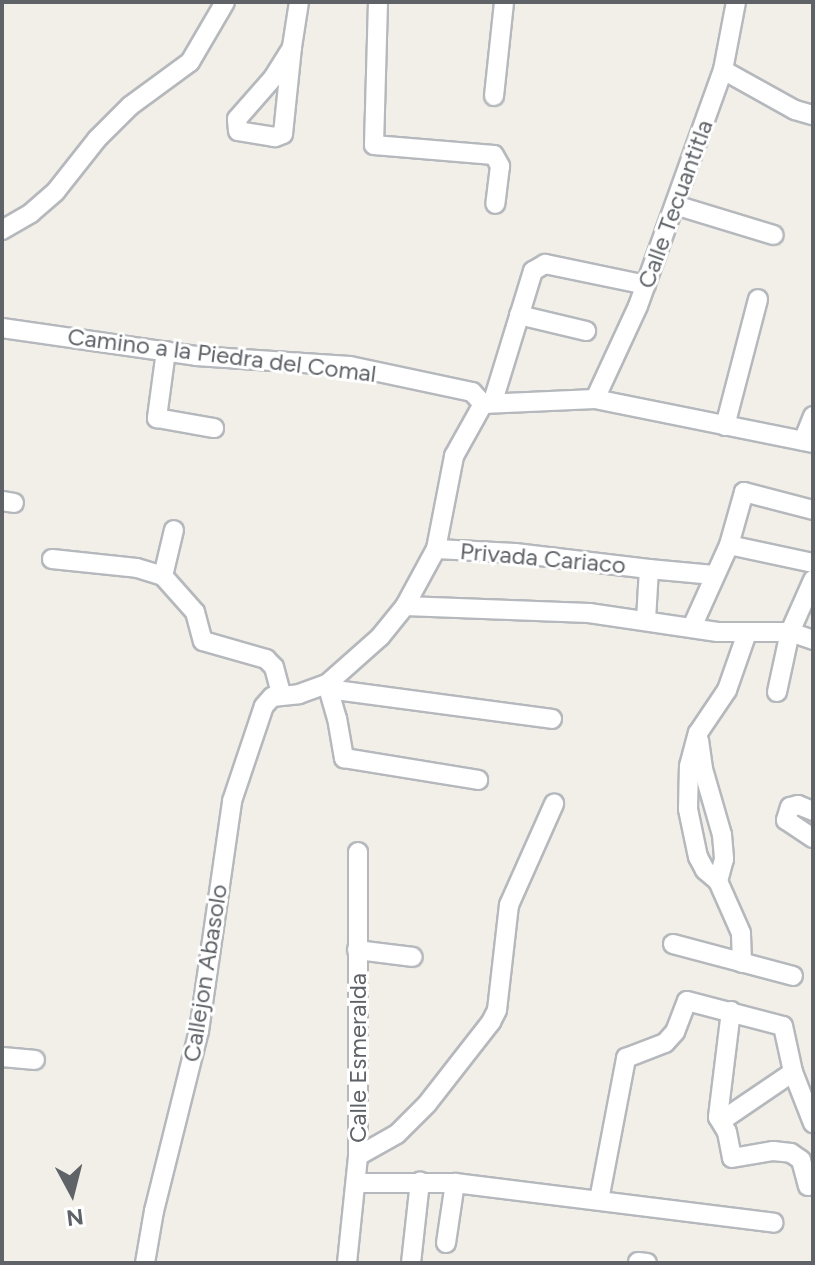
<!DOCTYPE html>
<style>
body{margin:0}
#map{position:relative;width:815px;height:1265px;overflow:hidden;background:#f1efe8;font-family:Figtree,sans-serif}
div>[style]{position:absolute}
[style*='--x']{left:calc(var(--x)*1px);top:calc(var(--y)*1px);width:calc(var(--w)*1px);rotate:calc(var(--a)*1deg)}
.roads{filter:drop-shadow(2px 0 #b5b8bc) drop-shadow(-2px 0 #b5b8bc) drop-shadow(0 2px #b5b8bc) drop-shadow(0 -2px #b5b8bc)}
.minor>*{height:18px;margin:-9px;padding:0 9px;transform-origin:9px;border-radius:9px;background:#fff}
span{translate:-50% -50%;white-space:nowrap;text-align:center;line-height:1.15;-webkit-text-stroke:6px #fff;paint-order:stroke}
.street-label{font-size:24px;color:#5f6368}
.frame{position:absolute;inset:0;border:4px solid #5f6368;pointer-events:none}
.north{position:absolute;left:32px;top:1153px;width:80px;height:80px;-webkit-text-stroke:6px #fff;paint-order:stroke;rotate:173deg;font-size:22px;font-weight:700;line-height:32px;text-align:center;color:#5f6368}
.north::after{content:'';display:block;margin:auto;width:28px;height:36px;background:#5f6368;clip-path:polygon(50% 0,100% 100%,50% 72%,0 100%)}
</style>
<div id="map">
<div class="roads">
<div class="minor">
<i style="--x:378;--y:2;--w:143;--a:91.6"></i>
<i style="--x:374;--y:145;--w:120;--a:4.8"></i>
<i style="--x:494;--y:155;--w:13;--a:61"></i>
<i style="--x:500;--y:166;--w:38;--a:97"></i>
<i style="--x:292;--y:47;--w:87;--a:95.9"></i>
<i style="--x:283;--y:134;--w:9;--a:159"></i>
<i style="--x:275;--y:137;--w:37;--a:-171"></i>
<i style="--x:238;--y:131;--w:12;--a:-95"></i>
<i style="--x:237;--y:119;--w:55;--a:-48.7"></i>
<i style="--x:273;--y:78;--w:36;--a:-58"></i>
<i style="--x:292;--y:47;--w:46;--a:-81.2"></i>
<i style="--x:723;--y:70;--w:82;--a:29.1"></i>
<i style="--x:795;--y:110;--w:19;--a:16"></i>
<i style="--x:494;--y:96;--w:95;--a:-83.9"></i>
<i style="--x:675;--y:205;--w:103;--a:16.9"></i>
<i style="--x:2;--y:230;--w:34;--a:-30"></i>
<i style="--x:31;--y:213;--w:33;--a:-41"></i>
<i style="--x:56;--y:191;--w:66;--a:-51.7"></i>
<i style="--x:97;--y:139;--w:47;--a:-45"></i>
<i style="--x:130;--y:106;--w:74;--a:-36.3"></i>
<i style="--x:190;--y:62;--w:69;--a:-59.7"></i>
<i style="--x:519;--y:315;--w:69;--a:13.4"></i>
<i style="--x:2;--y:328;--w:196;--a:8.2"></i>
<i style="--x:196;--y:356;--w:154;--a:3.7"></i>
<i style="--x:350;--y:366;--w:125;--a:12"></i>
<i style="--x:472;--y:392;--w:16;--a:47"></i>
<i style="--x:166;--y:351;--w:68;--a:97.7"></i>
<i style="--x:157;--y:418;--w:58;--a:10"></i>
<i style="--x:595;--y:399;--w:102;--a:-65.2"></i>
<i style="--x:638;--y:306;--w:251;--a:-70.2"></i>
<i style="--x:723;--y:70;--w:69;--a:-79.2"></i>
<i style="--x:493;--y:401;--w:136;--a:-72.9"></i>
<i style="--x:533;--y:271;--w:14;--a:-30"></i>
<i style="--x:545;--y:264;--w:103;--a:11.7"></i>
<i style="--x:483;--y:404;--w:112;--a:-2.6"></i>
<i style="--x:595;--y:399;--w:222;--a:11.4"></i>
<i style="--x:725;--y:426;--w:131;--a:-75.4"></i>
<i style="--x:803;--y:441;--w:27;--a:-68"></i>
<i style="--x:2;--y:501;--w:12;--a:9"></i>
<i style="--x:729;--y:545;--w:86;--a:12.1"></i>
<i style="--x:436;--y:549;--w:79;--a:2.9"></i>
<i style="--x:515;--y:553;--w:135;--a:6.8"></i>
<i style="--x:649;--y:569;--w:50;--a:93.4"></i>
<i style="--x:52;--y:559;--w:85;--a:6"></i>
<i style="--x:137;--y:568;--w:27;--a:17"></i>
<i style="--x:163;--y:576;--w:48;--a:48.4"></i>
<i style="--x:195;--y:612;--w:30;--a:75"></i>
<i style="--x:203;--y:641;--w:66;--a:15.9"></i>
<i style="--x:266;--y:659;--w:11;--a:45"></i>
<i style="--x:274;--y:667;--w:28;--a:75"></i>
<i style="--x:649;--y:569;--w:65;--a:5.3"></i>
<i style="--x:163;--y:576;--w:47;--a:-76.6"></i>
<i style="--x:405;--y:606;--w:184;--a:2.2"></i>
<i style="--x:589;--y:613;--w:130;--a:8.4"></i>
<i style="--x:718;--y:632;--w:72;--a:0"></i>
<i style="--x:790;--y:632;--w:24;--a:19"></i>
<i style="--x:692;--y:627;--w:90;--a:-65.7"></i>
<i style="--x:729;--y:545;--w:55;--a:-74.2"></i>
<i style="--x:744;--y:492;--w:71;--a:14.6"></i>
<i style="--x:327;--y:684;--w:35;--a:74"></i>
<i style="--x:337;--y:718;--w:41;--a:80.1"></i>
<i style="--x:344;--y:758;--w:136;--a:9.3"></i>
<i style="--x:328;--y:689;--w:226;--a:7.6"></i>
<i style="--x:777;--y:692;--w:61;--a:-77.8"></i>
<i style="--x:790;--y:632;--w:57;--a:-66.1"></i>
<i style="--x:699;--y:740;--w:29;--a:82"></i>
<i style="--x:703;--y:769;--w:69;--a:73.9"></i>
<i style="--x:722;--y:835;--w:24;--a:85"></i>
<i style="--x:724;--y:859;--w:23;--a:105"></i>
<i style="--x:813;--y:811;--w:16;--a:-158"></i>
<i style="--x:798;--y:805;--w:8;--a:166"></i>
<i style="--x:790;--y:807;--w:14;--a:107"></i>
<i style="--x:786;--y:820;--w:32;--a:34"></i>
<i style="--x:673;--y:944;--w:124;--a:14.9"></i>
<i style="--x:357;--y:950;--w:56;--a:7.1"></i>
<i style="--x:742;--y:963;--w:30;--a:-92"></i>
<i style="--x:741;--y:933;--w:57;--a:-113.9"></i>
<i style="--x:718;--y:881;--w:17;--a:-140"></i>
<i style="--x:705;--y:870;--w:15;--a:-118"></i>
<i style="--x:698;--y:857;--w:49;--a:-101.8"></i>
<i style="--x:688;--y:809;--w:43;--a:-88.7"></i>
<i style="--x:689;--y:766;--w:34;--a:-75"></i>
<i style="--x:698;--y:733;--w:52;--a:-56"></i>
<i style="--x:727;--y:690;--w:60;--a:-70.7"></i>
<i style="--x:731;--y:1011;--w:107;--a:97"></i>
<i style="--x:718;--y:1117;--w:17;--a:59"></i>
<i style="--x:727;--y:1132;--w:26;--a:79"></i>
<i style="--x:732;--y:1158;--w:42;--a:-9.7"></i>
<i style="--x:773;--y:1151;--w:18;--a:6"></i>
<i style="--x:791;--y:1153;--w:12;--a:35"></i>
<i style="--x:801;--y:1160;--w:27;--a:75"></i>
<i style="--x:2;--y:1057;--w:33;--a:5"></i>
<i style="--x:721;--y:1121;--w:87;--a:-34.2"></i>
<i style="--x:358;--y:1156;--w:45;--a:-29.4"></i>
<i style="--x:397;--y:1134;--w:42;--a:-45"></i>
<i style="--x:427;--y:1104;--w:104;--a:-52"></i>
<i style="--x:491;--y:1022;--w:13;--a:-63"></i>
<i style="--x:497;--y:1010;--w:106;--a:-83.5"></i>
<i style="--x:509;--y:905;--w:111;--a:-66"></i>
<i style="--x:357;--y:1183;--w:98;--a:0"></i>
<i style="--x:455;--y:1183;--w:321;--a:7.1"></i>
<i style="--x:599;--y:1200;--w:145;--a:-79.2"></i>
<i style="--x:626;--y:1058;--w:42;--a:-21"></i>
<i style="--x:665;--y:1043;--w:15;--a:-48"></i>
<i style="--x:675;--y:1032;--w:33;--a:-69"></i>
<i style="--x:687;--y:1001;--w:99;--a:14.6"></i>
<i style="--x:783;--y:1026;--w:47;--a:77.7"></i>
<i style="--x:793;--y:1072;--w:55;--a:68.6"></i>
<i style="--x:446;--y:1243;--w:61;--a:-81.5"></i>
<i style="--x:638;--y:1262;--w:9;--a:6"></i>
<i style="--x:145;--y:1263;--w:53;--a:-80.2"></i>
<i style="--x:154;--y:1211;--w:186;--a:-76"></i>
<i style="--x:199;--y:1031;--w:232;--a:-81.8"></i>
<i style="--x:232;--y:801;--w:100;--a:-71.4"></i>
<i style="--x:264;--y:706;--w:12;--a:-48"></i>
<i style="--x:272;--y:697;--w:27;--a:-6"></i>
<i style="--x:299;--y:694;--w:30;--a:-20"></i>
<i style="--x:327;--y:684;--w:71;--a:-41.6"></i>
<i style="--x:380;--y:637;--w:40;--a:-51"></i>
<i style="--x:405;--y:606;--w:65;--a:-61.5"></i>
<i style="--x:436;--y:549;--w:95;--a:-79"></i>
<i style="--x:454;--y:456;--w:60;--a:-60.9"></i>
<i style="--x:347;--y:1263;--w:108;--a:-84.1"></i>
<i style="--x:358;--y:1156;--w:304;--a:-90"></i>
<i style="--x:411;--y:1263;--w:82;--a:-83.7"></i>
</div>
</div>
<div class="street-label">
<span style="left:675px;top:204px;rotate:-70deg">Calle Tecuantitla</span>
<span style="left:222px;top:355px;rotate:7deg">Camino a la Piedra del Comal</span>
<span style="left:543px;top:558px;rotate:5deg">Privada Cariaco</span>
<span style="left:205px;top:973px;rotate:-81deg">Callejon Abasolo</span>
<span style="left:358px;top:1058px;rotate:-90deg">Calle Esmeralda</span>
</div>
<div class="frame"></div>
<div class="north">N</div>
</div>
